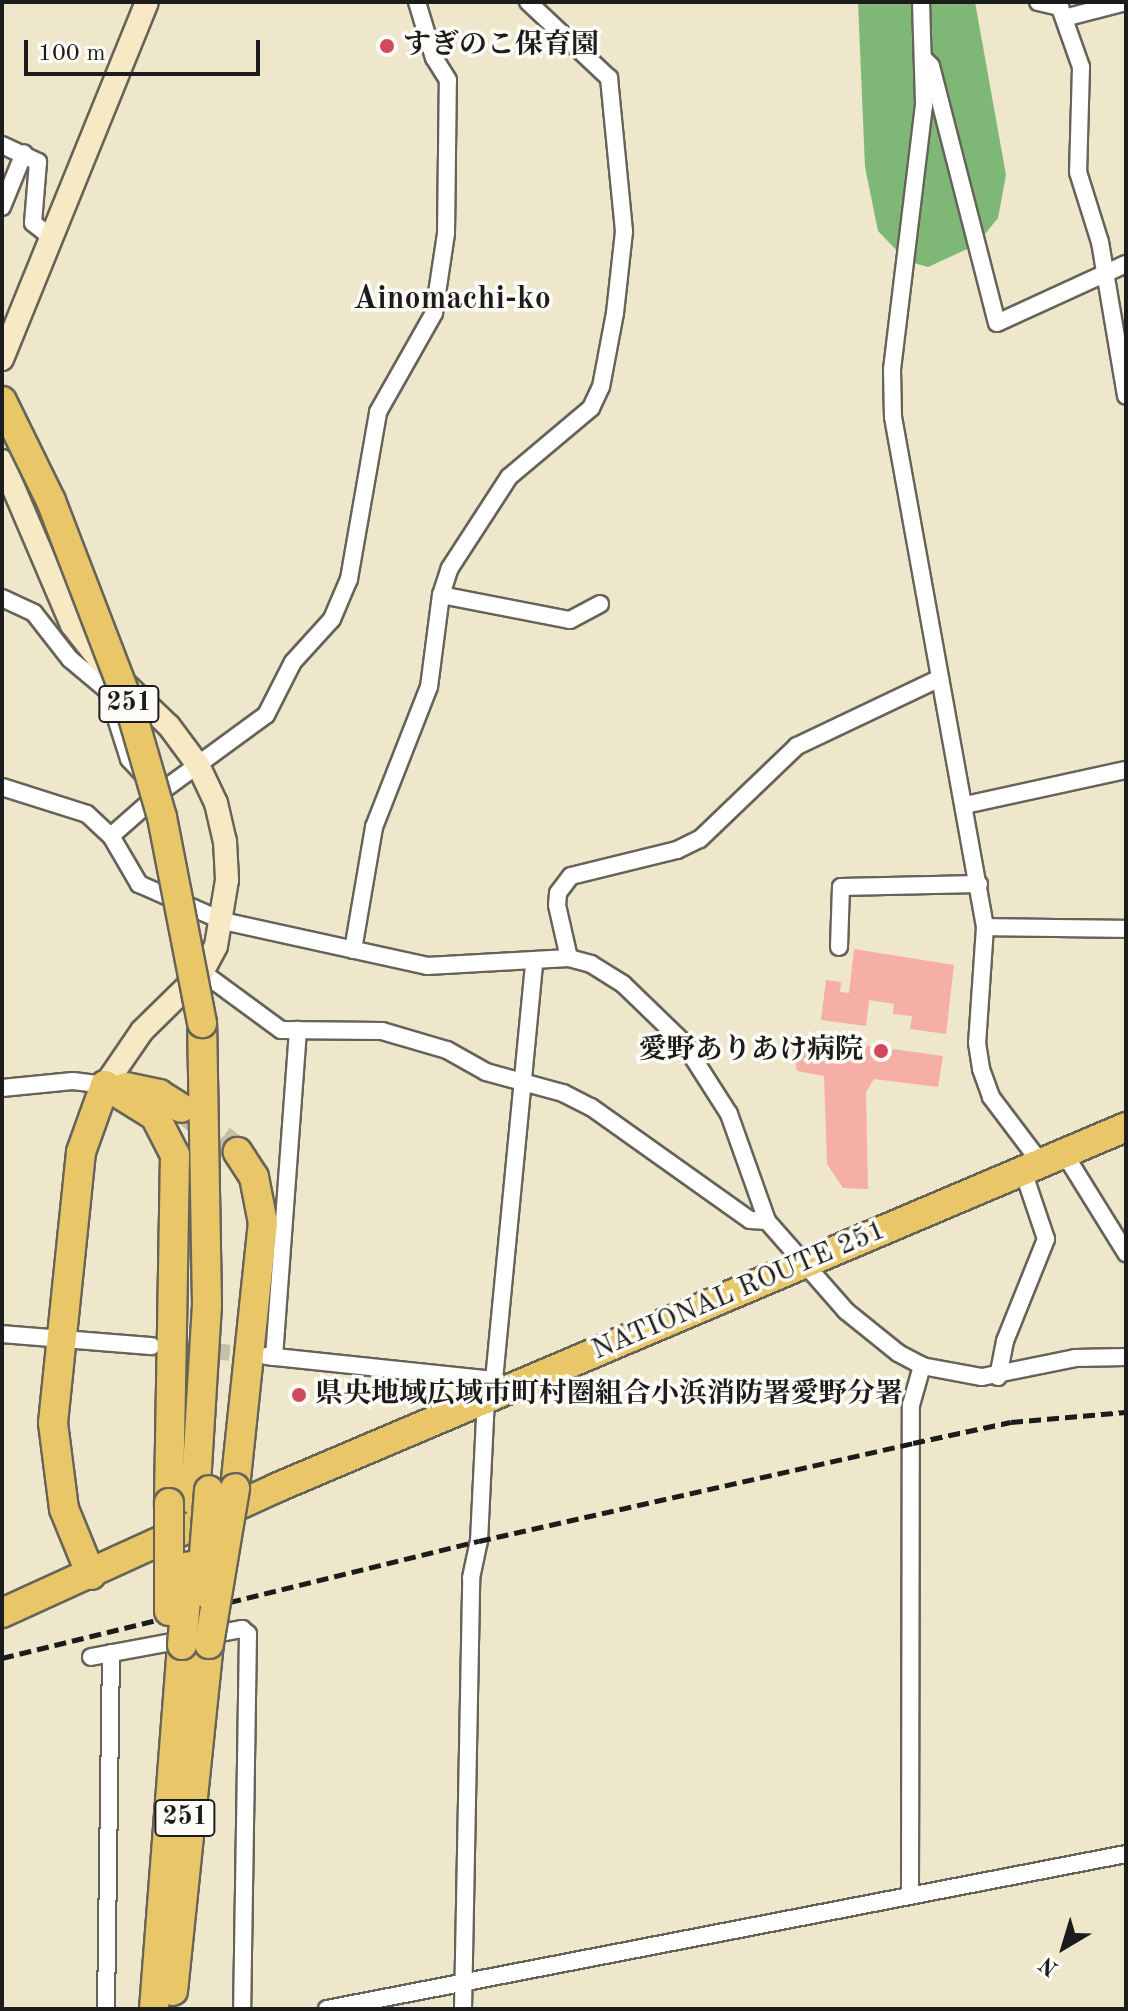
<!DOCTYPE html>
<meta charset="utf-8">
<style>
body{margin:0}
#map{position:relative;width:1128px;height:2011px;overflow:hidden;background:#efe7cb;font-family:"Old Standard TT","Noto Serif JP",serif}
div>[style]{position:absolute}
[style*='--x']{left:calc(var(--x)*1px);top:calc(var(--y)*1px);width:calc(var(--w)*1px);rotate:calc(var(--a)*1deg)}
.forest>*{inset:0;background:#7fb876}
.building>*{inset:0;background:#f6afa4}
.street-tunnel>*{height:16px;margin-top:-8px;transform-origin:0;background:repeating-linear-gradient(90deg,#c5bea8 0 16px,transparent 0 24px)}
.highway-tunnel>*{height:28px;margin-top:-14px;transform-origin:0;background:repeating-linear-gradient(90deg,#c5bea8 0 28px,transparent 0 42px)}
.roads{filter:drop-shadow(2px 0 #666359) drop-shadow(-2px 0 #666359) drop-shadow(0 2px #666359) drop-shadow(0 -2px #666359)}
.street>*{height:16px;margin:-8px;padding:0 8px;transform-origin:8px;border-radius:8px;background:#fff}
.secondary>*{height:22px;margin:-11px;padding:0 11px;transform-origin:11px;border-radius:11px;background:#f6e9c3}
.highway>*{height:28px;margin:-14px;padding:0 14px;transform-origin:14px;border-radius:14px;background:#e9c769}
.rail>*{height:5px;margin-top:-2.5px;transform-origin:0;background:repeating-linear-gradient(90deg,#1c1c1c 0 12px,transparent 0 18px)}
.bridges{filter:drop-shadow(2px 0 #666359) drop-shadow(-2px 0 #666359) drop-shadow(0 2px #666359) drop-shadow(0 -2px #666359)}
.highway-bridge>*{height:28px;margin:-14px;padding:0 14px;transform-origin:14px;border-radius:14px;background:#e9c769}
.dots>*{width:22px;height:22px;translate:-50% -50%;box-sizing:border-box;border:4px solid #fdfcf7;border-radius:50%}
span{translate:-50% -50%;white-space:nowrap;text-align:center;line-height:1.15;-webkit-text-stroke:7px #fdfcf7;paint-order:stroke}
.shield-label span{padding:2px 6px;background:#fdfcf7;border:2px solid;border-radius:6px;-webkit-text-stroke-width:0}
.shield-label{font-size:26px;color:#1c1c1c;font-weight:700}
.poi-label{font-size:28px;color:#1c1c1c;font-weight:700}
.left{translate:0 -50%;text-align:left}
.right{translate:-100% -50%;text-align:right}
.street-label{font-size:28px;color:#1c1c1c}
.quarter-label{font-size:32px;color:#1c1c1c;font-weight:700}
.frame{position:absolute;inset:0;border:4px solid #1c1c1c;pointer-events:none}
.north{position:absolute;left:1024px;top:1907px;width:80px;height:80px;-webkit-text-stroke:6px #fdfcf7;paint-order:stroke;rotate:218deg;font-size:22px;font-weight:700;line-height:32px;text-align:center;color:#1c1c1c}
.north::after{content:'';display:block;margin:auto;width:28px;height:36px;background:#1c1c1c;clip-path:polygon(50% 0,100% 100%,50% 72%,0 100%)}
.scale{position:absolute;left:24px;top:40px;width:236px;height:36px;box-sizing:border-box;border:4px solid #1c1c1c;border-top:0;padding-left:10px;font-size:24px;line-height:28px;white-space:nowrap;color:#1c1c1c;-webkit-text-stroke:6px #fdfcf7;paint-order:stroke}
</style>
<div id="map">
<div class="forest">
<i style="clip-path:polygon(858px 2px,975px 2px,1006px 175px,998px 218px,976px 245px,928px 267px,907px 261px,878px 231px,865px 167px)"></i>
</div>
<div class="building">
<i style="clip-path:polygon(854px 949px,954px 965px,946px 1034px,910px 1029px,912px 1016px,893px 1014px,894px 1004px,869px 1000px,866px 1026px,821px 1020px,826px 980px,841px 982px,840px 992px,849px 993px)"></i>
<i style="clip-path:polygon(790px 1035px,943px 1056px,938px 1087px,874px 1079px,866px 1092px,868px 1189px,843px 1188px,827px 1164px,824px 1076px,797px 1071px)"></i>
</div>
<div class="street-tunnel">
<i style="--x:166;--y:1347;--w:88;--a:5.2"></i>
</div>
<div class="highway-tunnel">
<i style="--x:188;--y:1113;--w:63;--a:38"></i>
</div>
<div class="roads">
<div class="street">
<i style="--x:921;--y:2;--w:103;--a:88.3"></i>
<i style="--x:924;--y:105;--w:267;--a:96.9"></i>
<i style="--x:892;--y:370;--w:47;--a:88.8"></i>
<i style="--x:893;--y:417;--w:518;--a:79.77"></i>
<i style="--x:985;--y:927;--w:116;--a:93.9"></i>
<i style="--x:977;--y:1043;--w:26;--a:81"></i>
<i style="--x:981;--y:1069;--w:30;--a:70"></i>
<i style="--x:991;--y:1097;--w:83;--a:52.9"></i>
<i style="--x:1038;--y:2;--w:23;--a:13"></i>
<i style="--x:1058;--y:2;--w:69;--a:70.5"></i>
<i style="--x:1081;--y:67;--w:105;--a:91.6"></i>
<i style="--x:1078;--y:172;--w:73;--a:72.6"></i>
<i style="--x:1100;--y:242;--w:156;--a:80.4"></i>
<i style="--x:1064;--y:18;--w:64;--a:-14.5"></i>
<i style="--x:923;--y:58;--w:11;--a:45"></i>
<i style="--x:931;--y:66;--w:265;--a:75.6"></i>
<i style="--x:997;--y:323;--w:142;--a:-24.6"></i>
<i style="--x:2;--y:145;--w:40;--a:25"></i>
<i style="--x:38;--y:162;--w:61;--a:94.7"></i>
<i style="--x:33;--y:223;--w:23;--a:38"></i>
<i style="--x:2;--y:207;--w:58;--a:-67.8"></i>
<i style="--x:441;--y:595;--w:131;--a:11"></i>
<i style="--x:570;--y:620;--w:34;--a:-28"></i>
<i style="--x:2;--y:598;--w:35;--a:25"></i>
<i style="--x:34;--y:613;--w:58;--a:52"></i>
<i style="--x:70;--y:659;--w:48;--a:40"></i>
<i style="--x:107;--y:690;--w:72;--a:72.3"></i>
<i style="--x:129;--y:759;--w:25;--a:47"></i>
<i style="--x:2;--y:787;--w:89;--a:17.6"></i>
<i style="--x:87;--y:814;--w:33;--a:43"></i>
<i style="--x:111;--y:836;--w:56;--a:59.7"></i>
<i style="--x:139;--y:884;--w:92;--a:23.8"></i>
<i style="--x:223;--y:921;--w:209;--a:12.4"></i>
<i style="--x:427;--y:966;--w:142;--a:-3.2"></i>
<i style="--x:569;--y:958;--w:23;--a:15"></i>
<i style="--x:591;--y:964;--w:38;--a:32"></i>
<i style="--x:623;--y:984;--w:83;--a:44"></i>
<i style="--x:683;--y:1042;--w:85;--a:57.4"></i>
<i style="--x:729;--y:1114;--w:114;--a:70.4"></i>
<i style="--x:767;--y:1221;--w:120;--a:48.7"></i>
<i style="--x:846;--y:1311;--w:67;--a:38.9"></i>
<i style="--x:898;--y:1353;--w:27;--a:28"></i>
<i style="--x:922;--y:1366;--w:61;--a:10.4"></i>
<i style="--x:982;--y:1377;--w:95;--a:-11.5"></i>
<i style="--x:1075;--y:1358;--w:51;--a:-1.1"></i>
<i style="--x:965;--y:805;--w:165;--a:-12.3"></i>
<i style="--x:111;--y:836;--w:68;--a:-41.4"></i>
<i style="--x:162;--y:791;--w:129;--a:-36.2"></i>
<i style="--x:266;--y:715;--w:59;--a:-63"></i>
<i style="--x:293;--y:662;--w:58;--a:-47.8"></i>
<i style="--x:332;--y:619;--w:43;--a:-67"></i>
<i style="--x:349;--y:579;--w:169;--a:-80.1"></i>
<i style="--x:378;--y:412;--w:114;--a:-60.5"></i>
<i style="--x:434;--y:313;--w:80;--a:-81.4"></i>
<i style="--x:446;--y:234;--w:154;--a:-89.3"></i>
<i style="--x:448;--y:80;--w:26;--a:-122"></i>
<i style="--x:434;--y:58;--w:59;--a:-106.9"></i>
<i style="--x:985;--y:927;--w:141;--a:0.8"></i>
<i style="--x:839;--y:947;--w:60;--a:-88.1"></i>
<i style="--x:841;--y:887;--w:138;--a:-1.2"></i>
<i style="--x:353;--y:950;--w:125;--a:-80.3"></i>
<i style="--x:374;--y:827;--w:150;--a:-68.6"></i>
<i style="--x:429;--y:687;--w:93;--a:-82.6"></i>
<i style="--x:441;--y:595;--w:28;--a:-72"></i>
<i style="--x:450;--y:568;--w:108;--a:-57"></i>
<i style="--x:509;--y:477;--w:107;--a:-40.1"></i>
<i style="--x:591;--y:408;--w:23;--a:-65"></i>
<i style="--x:601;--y:387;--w:75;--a:-79.3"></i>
<i style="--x:615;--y:313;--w:82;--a:-83.7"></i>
<i style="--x:624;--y:231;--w:154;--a:-95.6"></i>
<i style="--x:609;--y:78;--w:111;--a:-136.8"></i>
<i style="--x:569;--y:958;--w:54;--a:-102.8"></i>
<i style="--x:557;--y:905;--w:12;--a:-85"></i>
<i style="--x:558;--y:893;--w:21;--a:-53"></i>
<i style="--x:571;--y:876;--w:109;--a:-13.8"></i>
<i style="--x:677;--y:850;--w:25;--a:-26"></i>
<i style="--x:700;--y:839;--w:134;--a:-43.8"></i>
<i style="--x:797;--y:746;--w:158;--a:-25.4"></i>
<i style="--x:202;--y:972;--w:98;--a:36.3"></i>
<i style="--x:281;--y:1030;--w:101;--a:0.6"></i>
<i style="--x:382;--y:1031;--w:68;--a:16.3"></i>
<i style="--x:447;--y:1050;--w:45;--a:29.4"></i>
<i style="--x:486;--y:1072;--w:80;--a:15.3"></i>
<i style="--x:563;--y:1093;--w:31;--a:27"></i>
<i style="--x:591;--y:1107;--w:195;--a:35.4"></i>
<i style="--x:750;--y:1220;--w:17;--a:3"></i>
<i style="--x:2;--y:1088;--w:71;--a:-5.6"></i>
<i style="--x:73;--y:1081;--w:32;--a:7"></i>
<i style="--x:1064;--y:1153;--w:118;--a:58.2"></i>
<i style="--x:2;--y:1334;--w:150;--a:4.6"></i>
<i style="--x:266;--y:1356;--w:229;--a:6"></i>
<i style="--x:274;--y:1357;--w:328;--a:-85.8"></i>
<i style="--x:998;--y:1377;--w:37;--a:-79"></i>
<i style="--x:1005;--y:1341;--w:110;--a:-68.1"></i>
<i style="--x:1046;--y:1239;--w:72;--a:-108.7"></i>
<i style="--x:498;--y:1393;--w:14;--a:-107"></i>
<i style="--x:494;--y:1380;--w:419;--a:-84.5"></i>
<i style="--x:91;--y:1657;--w:154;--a:-10.5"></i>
<i style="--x:242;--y:1629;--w:8;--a:40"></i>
<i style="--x:248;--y:1634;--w:375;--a:90.9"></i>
<i style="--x:910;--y:1894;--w:489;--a:-89.9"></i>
<i style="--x:911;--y:1405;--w:41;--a:-74.2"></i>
<i style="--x:106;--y:2009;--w:356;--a:-89.2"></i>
<i style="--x:327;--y:2009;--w:814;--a:-10.98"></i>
<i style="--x:463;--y:2009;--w:431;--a:-88.9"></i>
<i style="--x:471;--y:1578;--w:38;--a:-78"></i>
<i style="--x:479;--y:1541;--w:142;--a:-87.2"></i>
</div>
<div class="secondary">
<i style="--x:2;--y:359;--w:385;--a:-67.9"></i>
<i style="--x:2;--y:461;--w:178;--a:66.9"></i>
<i style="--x:72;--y:625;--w:42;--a:51.8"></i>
<i style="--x:98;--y:658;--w:98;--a:43.8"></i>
<i style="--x:169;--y:726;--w:49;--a:53.4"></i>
<i style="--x:198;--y:765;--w:42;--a:64.7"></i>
<i style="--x:216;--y:803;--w:39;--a:77"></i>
<i style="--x:225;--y:841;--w:39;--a:87"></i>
<i style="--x:227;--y:880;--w:67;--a:99.5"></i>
<i style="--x:216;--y:946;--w:30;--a:118"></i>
<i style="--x:202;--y:972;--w:84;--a:135.5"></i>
<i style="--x:142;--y:1031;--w:65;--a:124.4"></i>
</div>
<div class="highway">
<i style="--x:105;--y:1085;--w:59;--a:31.8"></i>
<i style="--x:155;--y:1116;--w:44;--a:62.9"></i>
<i style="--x:175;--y:1155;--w:348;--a:91"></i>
<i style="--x:126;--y:1087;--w:34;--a:12"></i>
<i style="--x:159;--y:1094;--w:26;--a:32"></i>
<i style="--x:235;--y:1488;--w:266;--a:-84"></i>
<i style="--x:263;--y:1223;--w:47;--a:-101.1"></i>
<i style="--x:254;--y:1177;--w:30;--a:-123"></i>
<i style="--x:195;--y:1501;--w:196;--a:-86.5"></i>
<i style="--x:207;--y:1305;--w:282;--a:-91"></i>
<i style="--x:91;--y:1575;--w:71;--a:-112.2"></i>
<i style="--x:64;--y:1509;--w:87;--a:-97.3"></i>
<i style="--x:53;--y:1423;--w:272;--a:-84.1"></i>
<i style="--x:81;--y:1152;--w:71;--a:-70.3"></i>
<i style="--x:2;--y:1613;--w:301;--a:-24.5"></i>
<i style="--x:276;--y:1488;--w:923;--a:-23.01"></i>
<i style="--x:173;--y:1991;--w:349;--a:-84.1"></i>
<i style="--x:154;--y:2009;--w:365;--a:-85.6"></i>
</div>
</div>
<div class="rail">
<i style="--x:2;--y:1658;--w:491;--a:-13.8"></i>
<i style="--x:479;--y:1541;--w:445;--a:-12.7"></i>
<i style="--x:913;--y:1443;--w:100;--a:-12.1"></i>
<i style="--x:1011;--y:1422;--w:115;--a:-5"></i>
</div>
<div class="bridges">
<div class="highway-bridge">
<i style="--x:2;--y:401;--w:111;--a:63.9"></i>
<i style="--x:51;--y:501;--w:221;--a:69"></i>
<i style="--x:130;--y:707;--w:115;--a:73.8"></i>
<i style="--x:162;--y:817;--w:210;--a:79"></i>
<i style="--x:169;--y:1503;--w:108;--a:90"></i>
<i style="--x:201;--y:1592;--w:102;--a:-85.5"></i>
<i style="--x:209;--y:1644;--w:158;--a:-80.5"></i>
<i style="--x:182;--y:1645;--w:79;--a:-84.9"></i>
</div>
</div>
<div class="dots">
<i style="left:387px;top:46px;background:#d1495b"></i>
<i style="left:881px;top:1051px;background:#d1495b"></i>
<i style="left:299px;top:1395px;background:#d1495b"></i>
</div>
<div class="shield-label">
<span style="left:129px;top:704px">251</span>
<span style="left:185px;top:1818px">251</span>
</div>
<div class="poi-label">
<span class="left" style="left:403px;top:46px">すぎのこ保育園</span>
<span class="right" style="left:863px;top:1051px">愛野ありあけ病院</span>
<span class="left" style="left:315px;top:1395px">県央地域広域市町村圏組合小浜消防署愛野分署</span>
</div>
<div class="street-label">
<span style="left:739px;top:1291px;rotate:-23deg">NATIONAL ROUTE 251</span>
</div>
<div class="quarter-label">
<span style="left:452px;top:300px">Ainomachi-ko</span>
</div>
<div class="frame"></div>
<div class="north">N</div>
<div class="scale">100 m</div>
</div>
